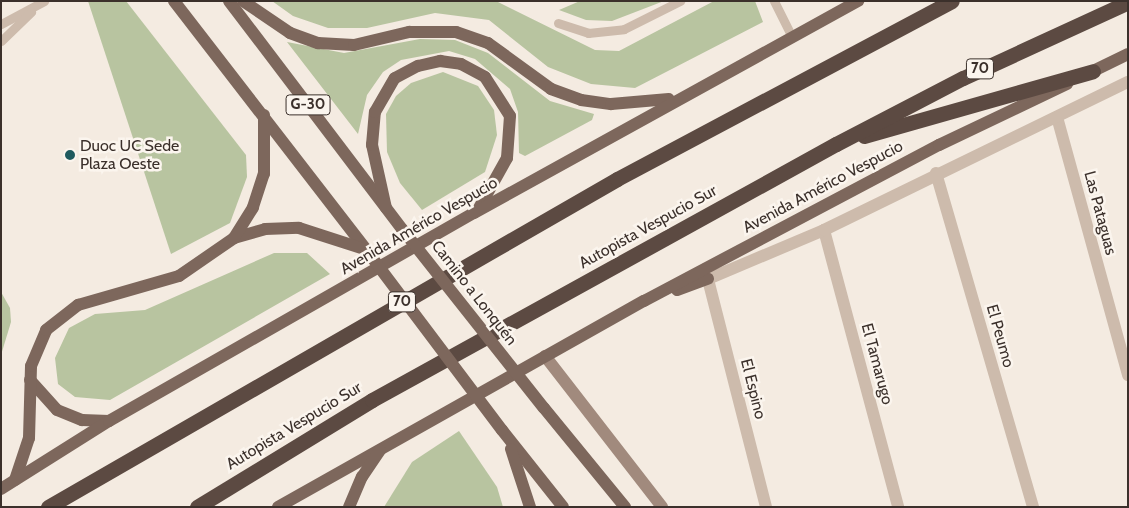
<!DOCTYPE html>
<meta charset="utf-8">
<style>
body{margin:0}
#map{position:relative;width:1129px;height:508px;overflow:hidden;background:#f4ebe1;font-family:Cabin,sans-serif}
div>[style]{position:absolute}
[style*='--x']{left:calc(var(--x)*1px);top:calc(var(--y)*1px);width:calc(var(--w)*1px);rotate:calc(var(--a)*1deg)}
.green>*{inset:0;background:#b8c4a0}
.lane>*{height:9px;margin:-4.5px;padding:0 4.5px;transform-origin:4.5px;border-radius:4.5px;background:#cdbbac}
.street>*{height:12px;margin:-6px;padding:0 6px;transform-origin:6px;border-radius:6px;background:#cdbbac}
.secondary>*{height:12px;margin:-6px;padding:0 6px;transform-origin:6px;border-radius:6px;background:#a18a7d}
.primary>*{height:12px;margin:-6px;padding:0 6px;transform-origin:6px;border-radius:6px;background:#7d675c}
.highway>*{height:15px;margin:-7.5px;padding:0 7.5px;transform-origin:7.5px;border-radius:7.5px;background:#5c4a42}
.primary-bridge>*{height:12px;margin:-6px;padding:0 6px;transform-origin:6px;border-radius:6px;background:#7d675c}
.dots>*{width:14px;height:14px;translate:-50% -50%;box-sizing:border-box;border:2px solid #fbf5ee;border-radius:50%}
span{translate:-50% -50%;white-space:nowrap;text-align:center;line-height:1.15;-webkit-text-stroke:5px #fbf5ee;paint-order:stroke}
.shield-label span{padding:1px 4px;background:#fbf5ee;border:1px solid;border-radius:4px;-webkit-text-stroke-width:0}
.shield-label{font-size:15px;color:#3b302b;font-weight:700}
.poi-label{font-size:16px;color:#3b302b}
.left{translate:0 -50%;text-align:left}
.street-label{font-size:16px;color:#3b302b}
.frame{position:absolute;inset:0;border:2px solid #3b302b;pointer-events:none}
</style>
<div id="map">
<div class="green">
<i style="clip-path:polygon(88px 1px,126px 1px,246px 155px,247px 177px,230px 223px,171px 254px)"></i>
<i style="clip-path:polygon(272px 1px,496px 1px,595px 50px,619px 51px,714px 1px,755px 1px,763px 22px,635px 88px,591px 84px,548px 67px,489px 20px,435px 13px,367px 28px,328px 28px,293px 16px)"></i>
<i style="clip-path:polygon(580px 1px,664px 1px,612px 21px,586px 20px,559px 10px)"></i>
<i style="clip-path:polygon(420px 39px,455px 40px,488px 53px,550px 101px,594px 114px,592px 120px,525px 156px,519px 153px,518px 112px,510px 89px,475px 59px,449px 51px,401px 60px,383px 72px,367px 95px,358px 134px,287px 42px,344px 53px)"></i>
<i style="clip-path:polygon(443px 72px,478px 86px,494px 110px,497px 135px,485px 172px,422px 210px,400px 183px,387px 152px,386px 114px,396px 96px,411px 83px)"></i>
<i style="clip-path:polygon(274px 253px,307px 253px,330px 274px,110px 400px,75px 397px,58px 384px,55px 358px,69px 328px,95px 314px,145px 310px)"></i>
<i style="clip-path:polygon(1px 292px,10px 308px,11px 322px,1px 355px)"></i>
<i style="clip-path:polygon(459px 431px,497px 487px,503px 507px,384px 507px,412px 462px)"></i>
</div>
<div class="lane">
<i style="--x:774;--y:1;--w:40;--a:63.4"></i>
<i style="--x:558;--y:23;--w:32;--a:18"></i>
<i style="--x:588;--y:33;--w:36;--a:-6"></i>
<i style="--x:624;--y:29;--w:63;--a:-26.6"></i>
<i style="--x:1;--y:24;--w:49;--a:-28.1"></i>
<i style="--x:1;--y:41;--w:42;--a:-44"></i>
</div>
<div class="street">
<i style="--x:1057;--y:117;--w:268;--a:74.6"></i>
<i style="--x:936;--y:173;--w:348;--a:73.8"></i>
<i style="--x:824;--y:230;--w:287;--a:75"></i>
<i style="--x:766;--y:507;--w:235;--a:-104.3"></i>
<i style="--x:708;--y:279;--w:126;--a:-22.9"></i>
<i style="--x:824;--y:230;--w:338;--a:-26"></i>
</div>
<div class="secondary">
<i style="--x:545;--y:356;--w:191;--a:52.2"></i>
</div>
<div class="primary">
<i style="--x:174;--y:1;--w:321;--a:52.3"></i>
<i style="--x:229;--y:1;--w:286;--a:52.8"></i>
<i style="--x:243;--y:1;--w:57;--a:34.2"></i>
<i style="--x:290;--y:33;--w:30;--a:20"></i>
<i style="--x:318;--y:43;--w:36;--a:3"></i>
<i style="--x:354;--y:45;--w:57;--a:-13.3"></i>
<i style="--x:409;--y:32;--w:47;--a:0"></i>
<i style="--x:456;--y:32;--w:34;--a:19"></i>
<i style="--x:488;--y:43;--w:78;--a:36.1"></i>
<i style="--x:551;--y:89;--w:32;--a:20"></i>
<i style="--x:581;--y:100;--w:30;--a:8"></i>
<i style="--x:611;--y:104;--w:58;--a:-4.9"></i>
<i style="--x:1085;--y:75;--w:48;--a:-26"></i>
<i style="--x:386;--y:208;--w:65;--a:-102.5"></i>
<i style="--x:372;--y:145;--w:33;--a:-85"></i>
<i style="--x:375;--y:112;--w:39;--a:-60"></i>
<i style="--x:395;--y:78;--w:26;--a:-28"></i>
<i style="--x:418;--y:66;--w:23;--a:-13"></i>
<i style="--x:440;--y:61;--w:21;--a:8"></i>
<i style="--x:461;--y:64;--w:27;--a:28"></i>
<i style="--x:485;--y:77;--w:46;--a:57.3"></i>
<i style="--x:510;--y:116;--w:42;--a:94.1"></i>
<i style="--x:507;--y:158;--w:57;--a:119.2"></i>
<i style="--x:234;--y:238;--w:32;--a:-16"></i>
<i style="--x:265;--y:229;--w:34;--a:-2"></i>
<i style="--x:299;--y:228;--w:68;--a:17.9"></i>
<i style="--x:677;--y:290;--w:33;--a:-20"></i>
<i style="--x:30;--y:380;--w:40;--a:48"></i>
<i style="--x:57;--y:410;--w:27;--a:22"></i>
<i style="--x:82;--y:420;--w:27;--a:2"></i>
<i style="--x:544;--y:408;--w:128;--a:50.7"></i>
<i style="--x:502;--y:430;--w:98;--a:51.6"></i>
<i style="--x:511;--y:449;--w:61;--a:71.9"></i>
<i style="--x:15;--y:480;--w:44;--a:-71.6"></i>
<i style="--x:29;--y:438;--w:72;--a:-88.4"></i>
<i style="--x:31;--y:366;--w:39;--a:-67"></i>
<i style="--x:46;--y:330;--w:41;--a:-38"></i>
<i style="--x:78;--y:305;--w:105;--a:-16"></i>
<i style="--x:179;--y:276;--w:67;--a:-34.6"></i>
<i style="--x:234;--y:238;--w:36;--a:-58"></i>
<i style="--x:253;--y:207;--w:35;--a:-72"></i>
<i style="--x:264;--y:174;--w:59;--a:-90"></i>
<i style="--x:1;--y:489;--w:128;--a:-32.2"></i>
<i style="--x:109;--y:421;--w:420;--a:-29.7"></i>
<i style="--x:474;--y:213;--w:439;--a:-28.9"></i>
<i style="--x:278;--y:507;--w:420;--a:-29.4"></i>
<i style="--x:644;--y:301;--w:334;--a:-27.9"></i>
<i style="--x:939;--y:145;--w:142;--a:-25.5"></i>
<i style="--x:349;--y:507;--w:33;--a:-67"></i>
<i style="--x:362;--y:477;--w:32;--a:-56"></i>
</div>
<div class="highway">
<i style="--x:864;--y:136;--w:238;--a:-15.8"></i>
<i style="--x:48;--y:507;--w:657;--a:-29.96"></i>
<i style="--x:617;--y:179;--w:379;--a:-28"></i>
<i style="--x:197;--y:507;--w:205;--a:-31.4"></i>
<i style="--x:372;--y:400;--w:530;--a:-28.89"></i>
<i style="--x:836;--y:144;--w:143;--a:-27.5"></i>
<i style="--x:963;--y:78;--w:182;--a:-24.7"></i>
</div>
<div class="primary-bridge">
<i style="--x:402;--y:229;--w:228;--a:51.6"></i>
<i style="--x:370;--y:255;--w:219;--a:53"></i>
</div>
<div class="dots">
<i style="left:70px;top:155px;background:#1f5a5e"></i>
</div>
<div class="shield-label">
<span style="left:980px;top:69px">70</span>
<span style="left:308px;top:105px">G-30</span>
<span style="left:402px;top:302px">70</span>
</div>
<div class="poi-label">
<span class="left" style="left:80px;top:155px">Duoc UC Sede<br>Plaza Oeste</span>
</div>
<div class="street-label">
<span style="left:823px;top:187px;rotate:-28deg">Avenida Américo Vespucio</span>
<span style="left:1100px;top:213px;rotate:75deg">Las Pataguas</span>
<span style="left:419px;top:226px;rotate:-30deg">Avenida Américo Vespucio</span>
<span style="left:648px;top:227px;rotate:-29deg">Autopista Vespucio Sur</span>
<span style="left:474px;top:293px;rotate:52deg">Camino a Lonquén</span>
<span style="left:1000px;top:336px;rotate:74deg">El Peumo</span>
<span style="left:877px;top:364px;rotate:75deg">El Tamarugo</span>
<span style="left:753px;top:389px;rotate:76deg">El Espino</span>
<span style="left:294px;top:426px;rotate:-31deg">Autopista Vespucio Sur</span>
</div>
<div class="frame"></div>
</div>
